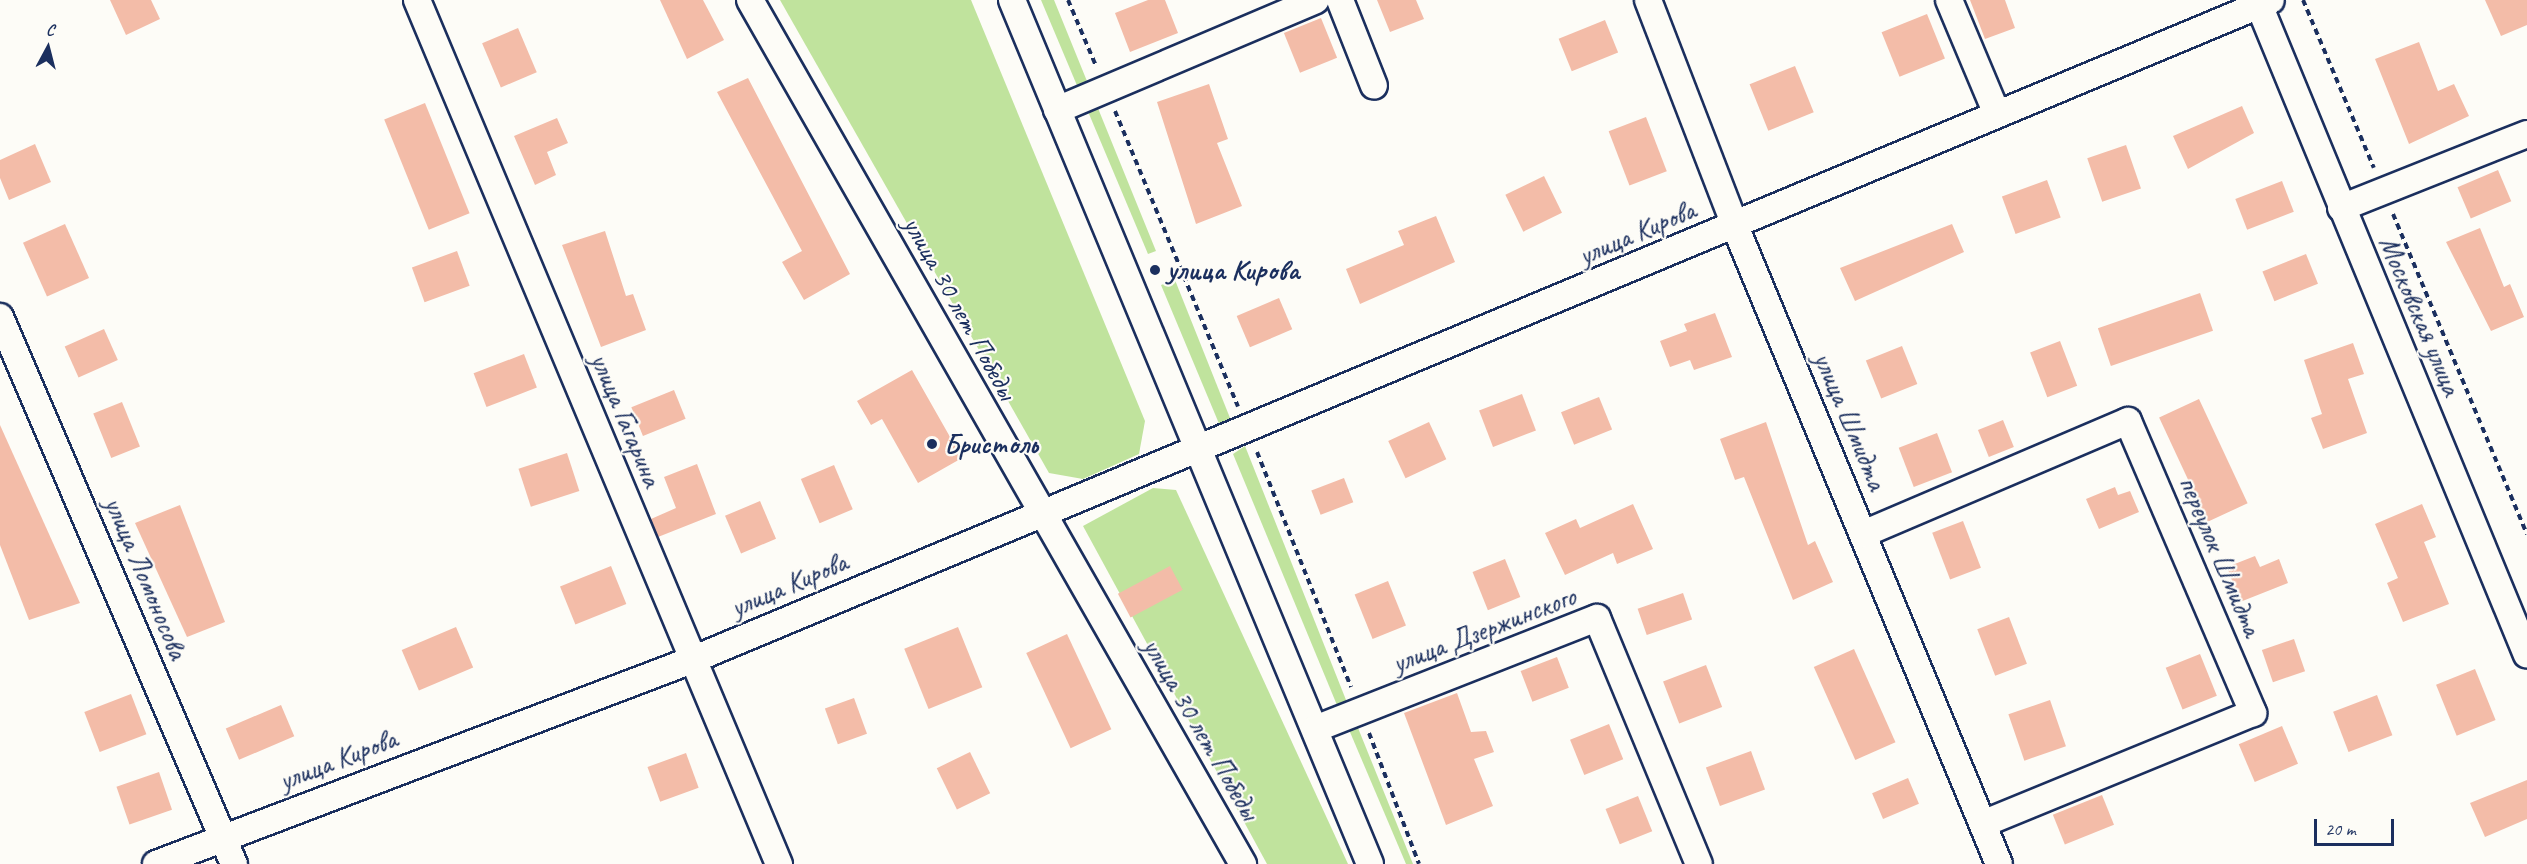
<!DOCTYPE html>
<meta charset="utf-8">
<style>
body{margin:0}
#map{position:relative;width:2527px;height:864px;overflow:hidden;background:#fdfcf7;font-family:Caveat,sans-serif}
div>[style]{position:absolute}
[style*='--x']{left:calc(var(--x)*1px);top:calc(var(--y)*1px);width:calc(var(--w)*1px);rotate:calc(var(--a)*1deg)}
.green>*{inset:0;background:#c0e39d}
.building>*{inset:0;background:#f3bca8;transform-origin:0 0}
.path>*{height:4px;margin-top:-2px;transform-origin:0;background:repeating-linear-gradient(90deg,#1b2f5e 0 6px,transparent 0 10.5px)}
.roads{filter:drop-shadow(2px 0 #1b2f5e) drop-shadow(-2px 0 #1b2f5e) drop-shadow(0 2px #1b2f5e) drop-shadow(0 -2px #1b2f5e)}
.minor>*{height:26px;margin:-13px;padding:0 13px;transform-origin:13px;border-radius:13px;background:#fdfcf7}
.dots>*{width:16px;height:16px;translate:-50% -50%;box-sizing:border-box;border:3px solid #fdfcf7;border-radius:50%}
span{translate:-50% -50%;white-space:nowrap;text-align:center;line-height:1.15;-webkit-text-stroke:4.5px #fdfcf7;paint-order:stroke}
.street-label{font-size:28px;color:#1b2f5e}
.poi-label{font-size:28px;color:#1b2f5e;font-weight:700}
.left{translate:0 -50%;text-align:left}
.north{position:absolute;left:18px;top:18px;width:60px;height:60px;-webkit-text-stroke:4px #fdfcf7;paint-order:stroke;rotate:7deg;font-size:16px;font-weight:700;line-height:24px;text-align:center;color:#1b2f5e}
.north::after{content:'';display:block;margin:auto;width:21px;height:27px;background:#1b2f5e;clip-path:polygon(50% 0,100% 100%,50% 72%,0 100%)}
.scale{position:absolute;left:2314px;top:819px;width:80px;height:27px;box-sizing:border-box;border:3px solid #1b2f5e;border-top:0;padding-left:8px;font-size:18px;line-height:21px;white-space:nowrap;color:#1b2f5e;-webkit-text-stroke:4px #fdfcf7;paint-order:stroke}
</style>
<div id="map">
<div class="green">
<i style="clip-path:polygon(780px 0,971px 0,1145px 421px,1139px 454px,1083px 479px,1049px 473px)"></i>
<i style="clip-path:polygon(1041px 0,1054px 0,1156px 251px,1148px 254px)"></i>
<i style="clip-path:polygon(1175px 280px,1232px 423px,1220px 426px,1161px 285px)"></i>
<i style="clip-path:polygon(1245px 446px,1348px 705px,1339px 710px,1233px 454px)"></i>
<i style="clip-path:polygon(1153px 488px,1176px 490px,1348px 864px,1267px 864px,1083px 526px)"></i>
<i style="clip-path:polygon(1356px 723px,1413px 864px,1406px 864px,1347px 725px)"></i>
</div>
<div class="building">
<i style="clip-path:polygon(110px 0,151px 0,160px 19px,126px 35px)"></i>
<i style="clip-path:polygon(660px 0,703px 0,724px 40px,687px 59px)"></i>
<i style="clip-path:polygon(1148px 0,1165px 0,1178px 33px,1130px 52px,1115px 13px)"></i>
<i style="clip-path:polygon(1377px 0,1416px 0,1424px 19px,1390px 32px)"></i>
<i style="clip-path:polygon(1970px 0,2005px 0,2015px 28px,1985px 39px)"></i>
<i style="clip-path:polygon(2485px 0,2527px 0,2527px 25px,2501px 36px)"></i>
<i style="left:1927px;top:14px;width:48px;height:49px;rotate:68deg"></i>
<i style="left:1321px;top:18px;width:43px;height:40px;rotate:68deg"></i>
<i style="left:1605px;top:20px;width:35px;height:50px;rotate:68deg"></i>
<i style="left:518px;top:28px;width:48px;height:39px;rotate:67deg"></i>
<i style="clip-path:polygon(2419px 42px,2438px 91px,2454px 84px,2469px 116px,2409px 144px,2375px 59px)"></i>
<i style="left:1795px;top:66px;width:50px;height:49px;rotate:68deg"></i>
<i style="clip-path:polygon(748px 78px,850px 274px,804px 300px,782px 262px,802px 251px,717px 92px)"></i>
<i style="clip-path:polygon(1209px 84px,1228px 139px,1217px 143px,1242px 206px,1196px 224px,1157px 102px)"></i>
<i style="left:425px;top:103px;width:119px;height:44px;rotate:68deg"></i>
<i style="clip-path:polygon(2242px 106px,2254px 133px,2188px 169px,2173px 136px)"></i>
<i style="left:1646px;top:117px;width:58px;height:40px;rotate:69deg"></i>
<i style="clip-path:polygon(557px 118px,568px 143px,547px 152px,556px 175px,535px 185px,514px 136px)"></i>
<i style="clip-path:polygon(35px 144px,51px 182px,9px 200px,0 178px,0 160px)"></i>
<i style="left:2126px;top:145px;width:46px;height:41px;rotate:71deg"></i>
<i style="left:2498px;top:170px;width:34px;height:44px;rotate:67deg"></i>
<i style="left:1544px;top:176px;width:41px;height:43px;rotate:64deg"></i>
<i style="left:2047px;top:180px;width:40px;height:48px;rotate:70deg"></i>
<i style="left:2282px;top:181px;width:33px;height:50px;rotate:69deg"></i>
<i style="clip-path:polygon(1436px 216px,1455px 262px,1360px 304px,1346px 269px,1404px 245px,1398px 231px)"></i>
<i style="left:65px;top:224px;width:59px;height:46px;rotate:66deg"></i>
<i style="clip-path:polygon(1952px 224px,1964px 252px,1855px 301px,1840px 268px)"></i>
<i style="clip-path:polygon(2480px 228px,2504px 287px,2510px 284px,2524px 317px,2491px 331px,2446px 242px)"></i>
<i style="clip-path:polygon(605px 231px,626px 296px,633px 294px,646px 330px,601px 347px,562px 245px)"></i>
<i style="left:457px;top:251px;width:37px;height:48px;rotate:70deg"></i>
<i style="left:2306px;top:254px;width:32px;height:47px;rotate:68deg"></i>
<i style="left:2200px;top:293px;width:40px;height:108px;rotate:71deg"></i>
<i style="left:1279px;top:298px;width:34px;height:46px;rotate:67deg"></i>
<i style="clip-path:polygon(1715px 313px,1732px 357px,1694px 370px,1690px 360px,1670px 367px,1660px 341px,1687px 331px,1684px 324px)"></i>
<i style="left:104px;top:329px;width:34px;height:43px;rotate:66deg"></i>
<i style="left:2060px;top:341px;width:48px;height:32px;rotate:69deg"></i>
<i style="clip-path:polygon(2353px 343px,2364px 374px,2348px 379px,2367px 433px,2323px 449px,2311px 418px,2322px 414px,2304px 360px)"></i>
<i style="left:1902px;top:346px;width:41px;height:39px;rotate:68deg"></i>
<i style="left:524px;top:354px;width:36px;height:54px;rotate:69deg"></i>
<i style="clip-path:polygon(912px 370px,962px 458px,918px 483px,882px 419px,871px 425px,857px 401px)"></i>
<i style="left:674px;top:390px;width:31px;height:46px;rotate:68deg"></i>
<i style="left:1522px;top:394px;width:39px;height:46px;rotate:69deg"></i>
<i style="left:1599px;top:397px;width:35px;height:41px;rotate:68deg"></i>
<i style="left:2199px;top:399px;width:115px;height:44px;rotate:65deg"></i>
<i style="left:122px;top:402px;width:48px;height:31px;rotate:68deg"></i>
<i style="left:2003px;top:420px;width:29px;height:27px;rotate:68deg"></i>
<i style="left:1429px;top:422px;width:41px;height:45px;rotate:65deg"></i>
<i style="clip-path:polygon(1766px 422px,1808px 545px,1815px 541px,1833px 582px,1793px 600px,1744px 477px,1735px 480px,1720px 439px)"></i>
<i style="clip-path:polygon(0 425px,80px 603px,29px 620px,0 545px)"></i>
<i style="left:1937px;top:433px;width:42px;height:41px;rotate:69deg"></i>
<i style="left:567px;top:453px;width:40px;height:51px;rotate:72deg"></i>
<i style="clip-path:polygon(697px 464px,716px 514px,658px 537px,651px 519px,676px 508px,664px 477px)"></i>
<i style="left:834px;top:465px;width:48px;height:36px;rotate:67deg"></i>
<i style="left:1344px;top:478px;width:26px;height:35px;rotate:69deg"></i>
<i style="clip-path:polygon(2115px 487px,2118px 495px,2130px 491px,2139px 512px,2099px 529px,2086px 499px)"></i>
<i style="left:760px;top:501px;width:41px;height:38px;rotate:67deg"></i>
<i style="clip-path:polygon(1633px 504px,1653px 549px,1617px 564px,1613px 553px,1565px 575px,1545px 533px,1576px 519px,1580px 528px)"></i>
<i style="clip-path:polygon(2422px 504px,2436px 537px,2424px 542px,2449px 604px,2403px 622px,2387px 583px,2398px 578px,2375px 524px)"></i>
<i style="clip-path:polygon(180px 505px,225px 622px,187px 637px,135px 523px)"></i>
<i style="left:1963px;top:521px;width:50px;height:33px;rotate:69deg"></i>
<i style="clip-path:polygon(2255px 556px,2260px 567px,2279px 559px,2288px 583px,2240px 602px,2227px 567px)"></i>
<i style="left:1505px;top:559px;width:41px;height:35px;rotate:68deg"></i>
<i style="left:611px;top:566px;width:41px;height:55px;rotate:68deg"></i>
<i style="left:1170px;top:566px;width:27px;height:59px;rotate:62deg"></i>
<i style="left:1388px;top:581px;width:48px;height:36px;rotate:68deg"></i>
<i style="left:1683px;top:593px;width:28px;height:48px;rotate:71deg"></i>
<i style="left:2009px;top:617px;width:50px;height:34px;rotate:69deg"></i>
<i style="left:456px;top:627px;width:44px;height:59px;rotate:67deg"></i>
<i style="left:958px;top:627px;width:65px;height:58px;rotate:68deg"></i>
<i style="left:1067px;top:634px;width:105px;height:45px;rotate:65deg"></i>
<i style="left:2294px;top:639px;width:34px;height:34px;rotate:71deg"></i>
<i style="left:1854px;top:649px;width:102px;height:44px;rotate:66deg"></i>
<i style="left:2200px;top:654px;width:45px;height:37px;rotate:68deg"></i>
<i style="left:1557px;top:657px;width:33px;height:39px;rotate:69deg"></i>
<i style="left:1706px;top:665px;width:45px;height:46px;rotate:69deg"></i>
<i style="left:2475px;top:669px;width:55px;height:42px;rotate:68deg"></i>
<i style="clip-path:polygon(1457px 693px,1471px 732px,1486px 731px,1494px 752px,1474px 759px,1493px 806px,1446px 825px,1404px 713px)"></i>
<i style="left:131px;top:694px;width:43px;height:50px;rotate:69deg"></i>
<i style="left:2377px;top:695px;width:43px;height:47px;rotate:69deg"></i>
<i style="left:854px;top:698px;width:38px;height:31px;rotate:70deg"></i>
<i style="left:2050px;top:700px;width:49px;height:44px;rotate:71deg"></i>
<i style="left:281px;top:705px;width:34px;height:60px;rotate:67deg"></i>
<i style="left:1609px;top:724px;width:38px;height:42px;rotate:68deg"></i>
<i style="left:2282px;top:726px;width:41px;height:47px;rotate:67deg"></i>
<i style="left:1751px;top:751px;width:41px;height:48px;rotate:70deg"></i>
<i style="left:970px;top:752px;width:46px;height:37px;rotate:64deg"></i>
<i style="left:686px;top:753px;width:37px;height:41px;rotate:70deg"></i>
<i style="left:159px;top:772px;width:40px;height:45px;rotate:71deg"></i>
<i style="left:1908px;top:778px;width:28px;height:39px;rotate:67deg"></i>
<i style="clip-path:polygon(2527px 780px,2527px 819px,2485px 837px,2470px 803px)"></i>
<i style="left:2102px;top:795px;width:32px;height:53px;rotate:68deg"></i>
<i style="left:1638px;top:796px;width:38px;height:35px;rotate:68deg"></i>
</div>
<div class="path">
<i style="--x:1068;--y:0;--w:72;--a:67"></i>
<i style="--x:2303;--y:0;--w:182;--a:67.1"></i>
<i style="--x:1115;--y:111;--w:320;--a:67.4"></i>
<i style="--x:2393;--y:214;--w:347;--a:67.3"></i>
<i style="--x:1257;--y:452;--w:253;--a:68.2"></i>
<i style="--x:1369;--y:733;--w:140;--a:69.1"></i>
</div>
<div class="roads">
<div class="minor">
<i style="--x:417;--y:0;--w:937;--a:67.27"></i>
<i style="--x:750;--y:0;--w:995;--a:60.29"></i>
<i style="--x:1012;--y:0;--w:935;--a:67.49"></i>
<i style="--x:1340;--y:0;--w:92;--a:68.4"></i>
<i style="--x:1648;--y:0;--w:242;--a:68.9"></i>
<i style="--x:1735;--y:226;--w:690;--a:67.52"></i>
<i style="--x:1949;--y:0;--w:124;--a:67.2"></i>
<i style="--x:2257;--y:0;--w:708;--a:67.6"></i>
<i style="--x:1057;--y:110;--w:281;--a:-23"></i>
<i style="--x:2341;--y:208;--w:200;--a:-21.7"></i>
<i style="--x:0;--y:317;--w:595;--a:66.84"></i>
<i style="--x:1863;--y:534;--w:288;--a:-23.1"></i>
<i style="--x:2128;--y:421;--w:318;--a:66.8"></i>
<i style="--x:2253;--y:713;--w:292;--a:157.7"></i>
<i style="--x:1315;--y:729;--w:303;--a:-21.5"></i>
<i style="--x:1597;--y:618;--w:266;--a:67.5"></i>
<i style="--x:156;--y:864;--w:574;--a:-20.84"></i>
<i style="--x:692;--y:660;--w:1711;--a:-22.68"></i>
</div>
</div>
<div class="dots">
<i style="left:1155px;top:270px;background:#1b2f5e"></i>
<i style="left:932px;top:444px;background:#1b2f5e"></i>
</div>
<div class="street-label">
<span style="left:1637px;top:233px;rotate:-23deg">улица Кирова</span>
<span style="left:960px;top:308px;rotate:61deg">улица 30 лет Победы</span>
<span style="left:2420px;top:316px;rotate:67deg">Московская улица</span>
<span style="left:626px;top:420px;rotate:67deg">улица Гагарина</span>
<span style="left:1850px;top:421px;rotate:67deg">улица Шмидта</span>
<span style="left:2220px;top:556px;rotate:67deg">переулок Шмидта</span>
<span style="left:146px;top:578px;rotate:67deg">улица Ломоносова</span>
<span style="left:789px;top:585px;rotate:-23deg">улица Кирова</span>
<span style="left:1484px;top:630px;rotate:-21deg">улица Дзержинского</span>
<span style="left:1201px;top:729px;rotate:60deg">улица 30 лет Победы</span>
<span style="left:338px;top:760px;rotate:-21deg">улица Кирова</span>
</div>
<div class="poi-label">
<span class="left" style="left:1167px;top:270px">улица Кирова</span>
<span class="left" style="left:944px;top:444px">Бристоль</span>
</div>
<div class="north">С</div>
<div class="scale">20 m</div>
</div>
